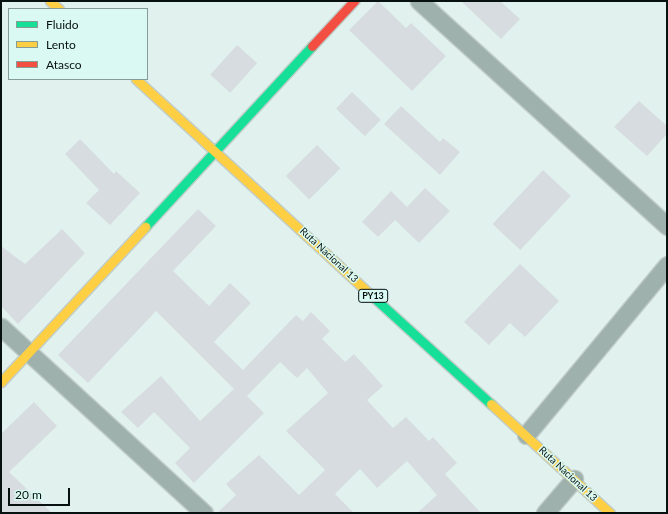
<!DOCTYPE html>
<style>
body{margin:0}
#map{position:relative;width:668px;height:514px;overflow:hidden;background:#e1f2ee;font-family:Lato,sans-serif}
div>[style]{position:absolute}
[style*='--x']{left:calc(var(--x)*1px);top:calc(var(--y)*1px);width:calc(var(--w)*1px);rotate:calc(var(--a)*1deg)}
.building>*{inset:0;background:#d6dcdf;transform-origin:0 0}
.roads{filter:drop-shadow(1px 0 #c0ccc9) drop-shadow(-1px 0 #c0ccc9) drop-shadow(0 1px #c0ccc9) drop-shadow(0 -1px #c0ccc9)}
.street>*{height:17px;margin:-8.5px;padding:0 8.5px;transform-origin:8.5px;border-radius:8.5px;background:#9eb1ad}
.fast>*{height:9px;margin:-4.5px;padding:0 4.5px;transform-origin:4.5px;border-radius:4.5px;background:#16e098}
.slow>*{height:9px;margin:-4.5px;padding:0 4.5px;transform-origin:4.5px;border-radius:4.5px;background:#ffcf43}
.jam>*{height:9px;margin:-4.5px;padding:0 4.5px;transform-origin:4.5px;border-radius:4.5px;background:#f24e42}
span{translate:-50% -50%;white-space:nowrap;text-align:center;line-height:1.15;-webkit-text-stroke:3px #daf9f2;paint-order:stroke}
.shield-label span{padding:1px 3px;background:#daf9f2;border:1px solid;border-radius:3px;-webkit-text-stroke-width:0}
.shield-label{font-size:9px;color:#07110f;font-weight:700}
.street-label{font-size:10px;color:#07110f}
.frame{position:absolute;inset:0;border:2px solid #07110f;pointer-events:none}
.legend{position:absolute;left:8px;top:8px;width:140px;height:72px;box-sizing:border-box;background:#daf9f2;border:1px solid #869c97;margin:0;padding:5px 7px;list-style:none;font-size:12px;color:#07110f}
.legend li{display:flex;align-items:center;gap:8px;height:20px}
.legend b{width:20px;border:1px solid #869c97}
.scale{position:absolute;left:8px;top:488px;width:62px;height:18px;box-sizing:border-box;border:2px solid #07110f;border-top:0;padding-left:5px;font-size:12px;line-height:14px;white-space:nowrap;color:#07110f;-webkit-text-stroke:3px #daf9f2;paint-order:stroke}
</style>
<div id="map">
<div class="building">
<i style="clip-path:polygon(378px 1px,406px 28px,411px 23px,446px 56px,412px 91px,349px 30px)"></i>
<i style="clip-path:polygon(461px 1px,500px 1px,520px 19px,501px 39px)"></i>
<i style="left:237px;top:45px;width:27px;height:40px;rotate:42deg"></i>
<i style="left:352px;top:92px;width:40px;height:23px;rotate:44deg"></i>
<i style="clip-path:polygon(639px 101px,667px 126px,667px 134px,647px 156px,614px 127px)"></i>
<i style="clip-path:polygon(401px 106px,440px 142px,443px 138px,460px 152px,440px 175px,384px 124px)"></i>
<i style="clip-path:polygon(80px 139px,114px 174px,116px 171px,140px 193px,110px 225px,86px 203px,99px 190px,65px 154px)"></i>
<i style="left:317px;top:145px;width:33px;height:44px;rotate:45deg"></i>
<i style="left:543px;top:170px;width:38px;height:74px;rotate:43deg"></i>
<i style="clip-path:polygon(425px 188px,450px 211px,419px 243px,395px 220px,378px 237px,362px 222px,391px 191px,407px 207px)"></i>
<i style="clip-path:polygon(198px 209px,216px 226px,173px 271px,209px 306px,230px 283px,251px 303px,214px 342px,243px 370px,296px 315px,303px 321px,311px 312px,330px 331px,322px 339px,345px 362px,354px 354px,383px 386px,367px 400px,393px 428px,406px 417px,429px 441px,433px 437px,457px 463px,445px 474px,481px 513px,417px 513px,437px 495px,407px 461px,377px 488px,360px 469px,335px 494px,354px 513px,217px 513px,236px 495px,226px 484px,259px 455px,299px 495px,325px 470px,286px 431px,328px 393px,307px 368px,297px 378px,280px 362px,247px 396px,264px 413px,194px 483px,175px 463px,190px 448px,154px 412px,138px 428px,121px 412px,161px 376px,200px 421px,234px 389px,156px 311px,88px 383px,58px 355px)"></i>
<i style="clip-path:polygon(62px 229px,85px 253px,18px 324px,1px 306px,1px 246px,25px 264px)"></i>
<i style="clip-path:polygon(520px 264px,559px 301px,525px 337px,510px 323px,489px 345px,464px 322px)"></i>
<i style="clip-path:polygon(34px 402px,57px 426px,9px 472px,52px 513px,1px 513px,1px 434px)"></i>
</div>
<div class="roads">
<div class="street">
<i style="--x:419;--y:1;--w:335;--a:42.2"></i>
<i style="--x:1;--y:327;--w:275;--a:42.5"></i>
<i style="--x:526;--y:435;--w:221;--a:-50.3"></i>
<i style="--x:545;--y:513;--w:45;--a:-49.5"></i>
</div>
<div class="fast">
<i style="--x:145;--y:227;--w:246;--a:-47.3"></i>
<i style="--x:370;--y:294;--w:164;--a:42.3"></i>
</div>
<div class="slow">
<i style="--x:50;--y:1;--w:12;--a:42"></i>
<i style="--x:136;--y:79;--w:318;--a:42.6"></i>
<i style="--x:1;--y:382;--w:212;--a:-47.1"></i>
<i style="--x:491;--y:404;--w:161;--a:42.5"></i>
</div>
<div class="jam">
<i style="--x:312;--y:46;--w:62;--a:-47"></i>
</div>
</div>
<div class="shield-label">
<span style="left:373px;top:296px">PY13</span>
</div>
<div class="street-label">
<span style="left:329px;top:255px;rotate:43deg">Ruta Nacional 13</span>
<span style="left:568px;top:474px;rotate:43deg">Ruta Nacional 13</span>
</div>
<div class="frame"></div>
<ul class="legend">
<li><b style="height:5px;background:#16e098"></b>Fluido</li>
<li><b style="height:5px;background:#ffcf43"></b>Lento</li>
<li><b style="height:5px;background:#f24e42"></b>Atasco</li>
</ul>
<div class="scale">20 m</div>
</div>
